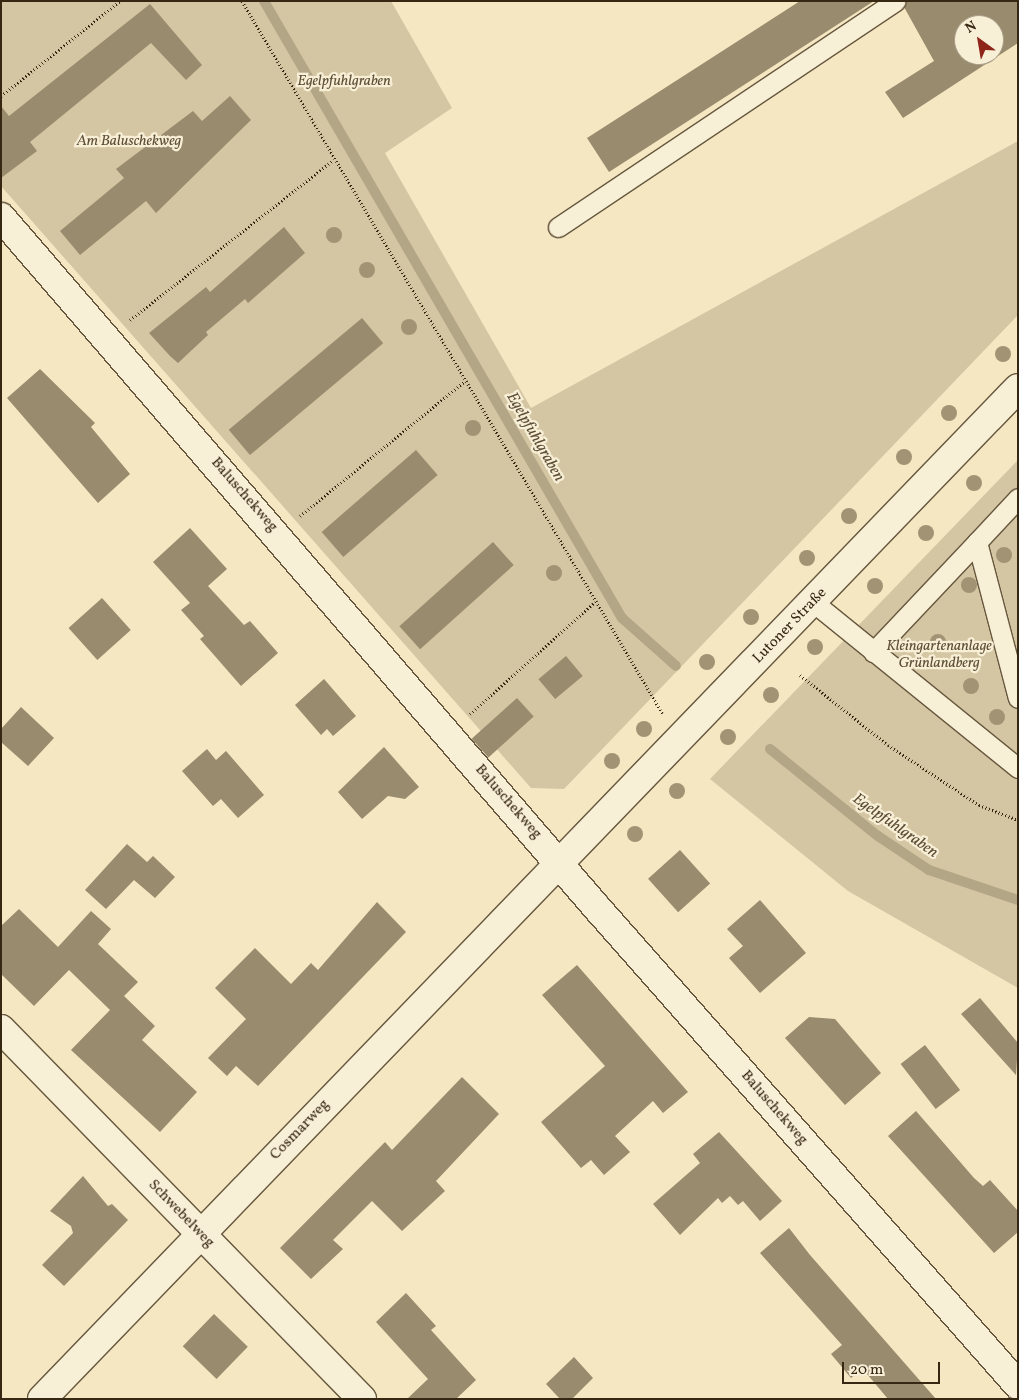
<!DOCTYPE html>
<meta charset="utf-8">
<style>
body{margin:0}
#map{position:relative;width:1019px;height:1400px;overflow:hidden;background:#f4e7c1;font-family:Vollkorn,serif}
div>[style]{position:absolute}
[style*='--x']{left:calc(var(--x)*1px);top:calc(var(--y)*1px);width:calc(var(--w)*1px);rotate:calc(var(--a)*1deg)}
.green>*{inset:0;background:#d4c6a3}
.stream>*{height:10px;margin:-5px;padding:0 5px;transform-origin:5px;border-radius:5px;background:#b3a686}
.building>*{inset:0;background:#998b6d;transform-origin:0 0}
.path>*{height:3px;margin-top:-1.5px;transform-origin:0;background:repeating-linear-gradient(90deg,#362713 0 1px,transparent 0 3.5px)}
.roads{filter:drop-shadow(1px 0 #66573e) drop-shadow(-1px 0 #66573e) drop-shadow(0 1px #66573e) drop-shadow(0 -1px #66573e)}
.lane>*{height:19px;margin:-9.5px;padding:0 9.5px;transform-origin:9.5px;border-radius:9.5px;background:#f8efd7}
.street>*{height:28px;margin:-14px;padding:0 14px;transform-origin:14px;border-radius:14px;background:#f8efd7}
.secondary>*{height:28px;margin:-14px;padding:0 14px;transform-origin:14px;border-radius:14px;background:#f8efd7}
.trees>*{width:16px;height:16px;margin:-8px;border-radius:50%;background:#a29375}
span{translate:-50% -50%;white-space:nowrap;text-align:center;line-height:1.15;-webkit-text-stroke:4.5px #f8efd7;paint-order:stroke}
.park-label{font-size:15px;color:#5e4f37;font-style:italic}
.street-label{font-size:15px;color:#362713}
.water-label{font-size:16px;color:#5c4d36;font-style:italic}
.frame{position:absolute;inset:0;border:2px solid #362713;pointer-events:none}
.north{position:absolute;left:954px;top:15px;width:50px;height:50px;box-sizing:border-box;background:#f8efd7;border:1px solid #aa9f89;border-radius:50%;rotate:328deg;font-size:14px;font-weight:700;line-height:20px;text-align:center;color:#362713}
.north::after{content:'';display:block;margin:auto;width:18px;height:22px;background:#8f2418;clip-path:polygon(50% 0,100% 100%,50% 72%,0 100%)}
.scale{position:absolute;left:842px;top:1362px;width:98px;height:22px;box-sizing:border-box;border:2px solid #362713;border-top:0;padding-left:6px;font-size:15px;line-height:18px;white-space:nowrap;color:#362713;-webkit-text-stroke:4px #f8efd7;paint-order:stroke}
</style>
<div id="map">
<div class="green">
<i style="clip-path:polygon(1px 1px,391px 1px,452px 108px,385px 153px,531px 408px,1018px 141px,1018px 315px,564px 789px,531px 788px,1px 186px)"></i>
<i style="clip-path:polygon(1018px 460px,1018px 988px,848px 891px,710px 779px)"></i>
</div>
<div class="stream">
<i style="--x:264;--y:1;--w:713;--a:59.88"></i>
<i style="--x:622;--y:618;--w:72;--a:41.6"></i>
<i style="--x:770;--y:749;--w:139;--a:38.9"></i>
<i style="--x:878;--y:836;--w:61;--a:33.7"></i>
<i style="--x:929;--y:870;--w:94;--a:18.6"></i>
</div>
<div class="building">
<i style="clip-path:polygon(800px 1px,874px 1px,609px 172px,587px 138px)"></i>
<i style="clip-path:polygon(evenodd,906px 1px,1018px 1px,1018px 43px,903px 118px,885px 92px,934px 61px,904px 7px,906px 1px,964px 25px,994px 25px,994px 55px,964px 55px,964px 25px)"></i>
<i style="clip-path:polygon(150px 4px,202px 65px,186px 80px,151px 43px,30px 142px,37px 151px,1px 178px,1px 106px,9px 116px)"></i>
<i style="clip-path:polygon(230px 96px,251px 120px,156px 213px,146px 201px,80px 255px,60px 231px,124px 178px,116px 169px,193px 111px,202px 121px)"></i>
<i style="clip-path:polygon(284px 227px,305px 253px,248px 303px,245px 299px,206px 332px,208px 335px,178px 363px,170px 356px,149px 333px,206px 287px,210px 292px)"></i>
<i style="left:362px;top:318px;width:33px;height:174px;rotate:50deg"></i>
<i style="clip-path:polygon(40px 369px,95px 423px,91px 427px,130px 474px,98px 503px,7px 398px)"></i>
<i style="left:416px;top:450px;width:33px;height:125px;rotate:49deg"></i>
<i style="clip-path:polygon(190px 528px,227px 569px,208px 586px,244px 625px,250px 621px,278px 653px,241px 686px,200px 639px,204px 636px,181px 610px,190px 603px,153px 562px)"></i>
<i style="left:493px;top:542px;width:31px;height:126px;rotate:48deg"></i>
<i style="left:102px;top:598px;width:43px;height:45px;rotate:48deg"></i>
<i style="left:566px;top:656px;width:26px;height:36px;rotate:50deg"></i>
<i style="clip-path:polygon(324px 679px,356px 716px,333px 736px,327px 729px,321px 735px,295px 705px)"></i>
<i style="left:517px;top:698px;width:25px;height:61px;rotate:48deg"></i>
<i style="clip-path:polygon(21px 707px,54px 738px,28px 766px,1px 742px,1px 729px)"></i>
<i style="clip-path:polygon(384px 747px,419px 787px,405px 799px,388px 796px,362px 819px,338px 792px)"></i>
<i style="clip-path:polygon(207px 749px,216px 760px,226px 751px,264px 795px,238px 818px,221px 799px,213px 806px,182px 771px)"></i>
<i style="clip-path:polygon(127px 844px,147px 862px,153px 856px,175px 877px,155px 898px,134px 880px,106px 909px,85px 890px)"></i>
<i style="left:680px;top:850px;width:45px;height:43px;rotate:48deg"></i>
<i style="clip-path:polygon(760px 900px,806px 953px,760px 993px,729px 958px,743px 946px,727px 929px)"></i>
<i style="clip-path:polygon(377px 902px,406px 932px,258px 1086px,236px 1066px,227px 1076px,208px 1058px,246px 1019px,215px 988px,255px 948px,291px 984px,311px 963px,318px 970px)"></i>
<i style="clip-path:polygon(19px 909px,58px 947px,91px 911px,111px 929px,98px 944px,138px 982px,124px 996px,155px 1026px,142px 1040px,197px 1092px,160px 1132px,71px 1050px,110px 1010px,69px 970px,34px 1006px,1px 974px,1px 926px)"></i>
<i style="clip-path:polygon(577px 965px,688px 1092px,663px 1113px,653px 1101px,615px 1136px,630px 1152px,604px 1175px,591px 1160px,581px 1168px,541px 1122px,605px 1066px,542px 995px)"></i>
<i style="clip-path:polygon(980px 998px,1018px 1043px,1016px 1075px,961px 1014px)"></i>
<i style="clip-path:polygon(809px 1017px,835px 1019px,881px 1073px,845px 1105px,785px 1038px)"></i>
<i style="left:925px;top:1045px;width:57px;height:31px;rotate:52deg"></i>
<i style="clip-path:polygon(462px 1077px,499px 1114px,436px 1181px,445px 1191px,402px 1231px,372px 1201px,333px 1240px,343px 1249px,311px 1279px,280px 1248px,385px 1142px,392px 1150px)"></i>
<i style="clip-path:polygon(916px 1111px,974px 1178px,983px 1186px,990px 1180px,1018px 1211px,1018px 1232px,994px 1253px,888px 1136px)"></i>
<i style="clip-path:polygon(719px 1132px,782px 1201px,760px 1221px,743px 1201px,738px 1205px,730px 1196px,722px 1203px,718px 1198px,680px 1235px,653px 1204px,700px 1163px,693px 1154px)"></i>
<i style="clip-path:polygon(83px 1176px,108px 1206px,112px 1204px,128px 1220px,64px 1286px,42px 1265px,73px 1233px,71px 1226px,50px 1211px)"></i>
<i style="clip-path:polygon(789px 1228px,810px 1255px,936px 1399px,888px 1399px,862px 1368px,851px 1378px,831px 1354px,842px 1345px,760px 1253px)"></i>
<i style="clip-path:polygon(406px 1293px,436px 1326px,431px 1330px,476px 1380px,456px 1399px,407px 1399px,428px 1379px,376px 1322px)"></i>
<i style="left:214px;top:1314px;width:47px;height:45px;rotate:44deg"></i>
<i style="clip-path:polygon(574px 1357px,593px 1378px,572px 1399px,560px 1399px,546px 1384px)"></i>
</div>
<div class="path">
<i style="--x:242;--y:1;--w:827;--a:59.46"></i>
<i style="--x:1;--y:96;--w:152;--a:-38.6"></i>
<i style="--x:130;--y:320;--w:258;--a:-38.2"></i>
<i style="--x:300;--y:516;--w:212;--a:-39.3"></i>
<i style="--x:800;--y:675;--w:112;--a:38.5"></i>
<i style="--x:888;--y:745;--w:109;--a:33.4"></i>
<i style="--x:979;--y:805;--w:42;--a:21"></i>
<i style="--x:470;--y:714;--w:168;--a:-41.9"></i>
</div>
<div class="roads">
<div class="lane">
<i style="--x:558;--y:227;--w:406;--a:-33.8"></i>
<i style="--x:977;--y:542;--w:60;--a:-47"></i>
<i style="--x:813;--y:602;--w:264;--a:39"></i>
<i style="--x:873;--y:652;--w:151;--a:-46.6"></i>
<i style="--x:977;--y:542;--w:161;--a:75.3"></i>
</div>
<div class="street">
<i style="--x:1;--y:217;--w:914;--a:49.22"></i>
<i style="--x:598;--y:909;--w:635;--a:48.58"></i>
<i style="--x:1;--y:1029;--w:517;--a:45.71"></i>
</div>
<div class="secondary">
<i style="--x:42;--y:1399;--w:1405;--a:-46.01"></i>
</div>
</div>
<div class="trees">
<i style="left:334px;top:235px"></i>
<i style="left:367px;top:270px"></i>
<i style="left:409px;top:327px"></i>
<i style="left:1003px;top:354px"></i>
<i style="left:949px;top:413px"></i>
<i style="left:473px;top:428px"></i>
<i style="left:904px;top:457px"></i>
<i style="left:974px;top:483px"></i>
<i style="left:849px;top:516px"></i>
<i style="left:926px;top:533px"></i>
<i style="left:1004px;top:555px"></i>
<i style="left:807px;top:558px"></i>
<i style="left:554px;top:573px"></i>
<i style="left:969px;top:585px"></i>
<i style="left:875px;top:586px"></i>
<i style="left:751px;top:617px"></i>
<i style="left:938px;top:642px"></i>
<i style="left:815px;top:647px"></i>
<i style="left:707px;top:662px"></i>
<i style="left:971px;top:686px"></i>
<i style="left:771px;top:695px"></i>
<i style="left:997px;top:717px"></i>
<i style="left:644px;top:729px"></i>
<i style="left:728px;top:737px"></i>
<i style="left:612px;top:761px"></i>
<i style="left:677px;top:791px"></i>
<i style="left:635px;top:834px"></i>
</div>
<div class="park-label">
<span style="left:344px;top:82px">Egelpfuhlgraben</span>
<span style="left:129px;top:142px">Am Baluschekweg</span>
<span style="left:939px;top:655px">Kleingartenanlage<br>Grünlandberg</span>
</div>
<div class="street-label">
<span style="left:244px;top:495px;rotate:49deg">Baluschekweg</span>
<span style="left:790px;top:626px;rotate:-46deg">Lutoner Straße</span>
<span style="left:508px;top:802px;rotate:49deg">Baluschekweg</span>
<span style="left:774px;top:1108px;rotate:49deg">Baluschekweg</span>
<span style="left:300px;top:1130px;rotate:-46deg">Cosmarweg</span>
<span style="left:181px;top:1214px;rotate:46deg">Schwebelweg</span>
</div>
<div class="water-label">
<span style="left:535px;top:437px;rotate:60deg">Egelpfuhlgraben</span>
<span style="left:895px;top:826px;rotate:35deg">Egelpfuhlgraben</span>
</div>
<div class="frame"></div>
<div class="north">N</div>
<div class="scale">20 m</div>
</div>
